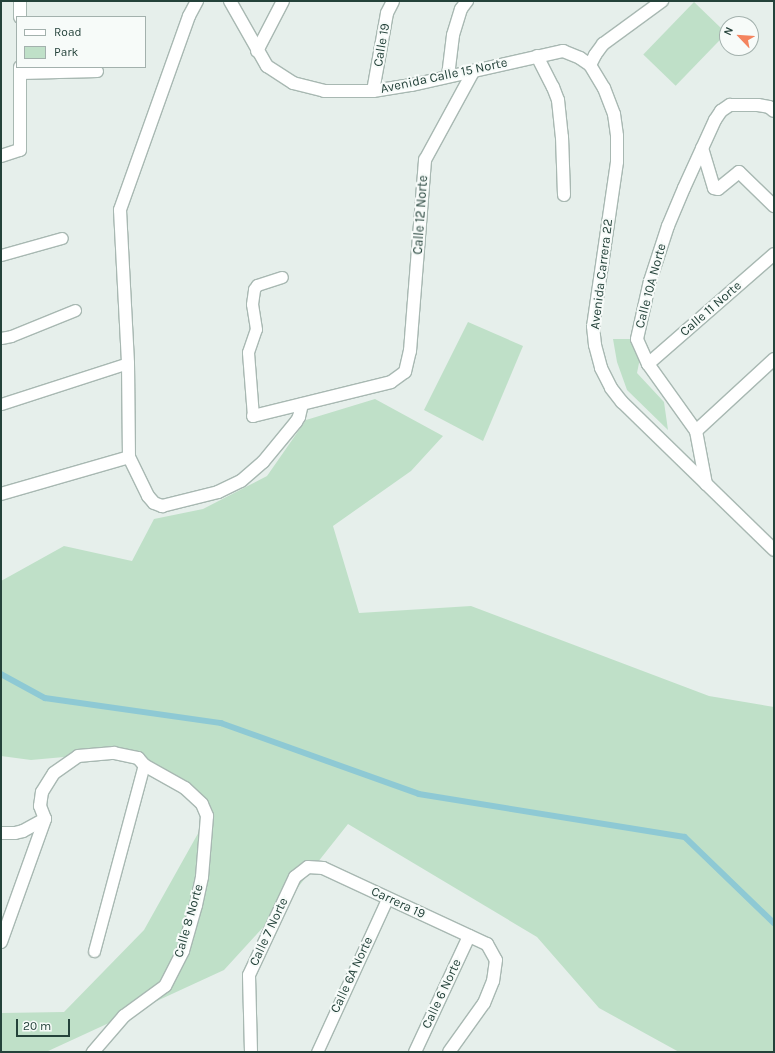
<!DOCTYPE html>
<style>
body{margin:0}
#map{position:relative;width:775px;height:1053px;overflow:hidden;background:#e6efeb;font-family:Karla,sans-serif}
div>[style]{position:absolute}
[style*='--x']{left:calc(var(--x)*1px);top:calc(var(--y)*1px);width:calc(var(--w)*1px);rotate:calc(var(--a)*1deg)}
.green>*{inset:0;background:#bfe0c8;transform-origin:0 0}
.stream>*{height:5.5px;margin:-2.75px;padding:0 2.75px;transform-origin:2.75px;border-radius:2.75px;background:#8ec9d4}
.roads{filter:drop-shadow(1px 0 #a8b8b2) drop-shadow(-1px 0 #a8b8b2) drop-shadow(0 1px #a8b8b2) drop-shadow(0 -1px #a8b8b2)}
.service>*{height:11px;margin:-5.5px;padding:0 5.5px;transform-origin:5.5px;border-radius:5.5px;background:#fff}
.minor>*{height:12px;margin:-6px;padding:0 6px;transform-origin:6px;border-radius:6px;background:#fff}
.tertiary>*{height:12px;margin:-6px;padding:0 6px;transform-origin:6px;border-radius:6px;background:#fff}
span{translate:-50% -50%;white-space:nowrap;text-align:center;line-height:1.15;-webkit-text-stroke:4px #f7fbf9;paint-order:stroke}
.street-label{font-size:13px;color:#24423a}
.frame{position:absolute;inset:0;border:2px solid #24423a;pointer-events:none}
.legend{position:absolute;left:16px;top:16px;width:130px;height:52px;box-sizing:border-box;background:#f7fbf9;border:1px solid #a3b1ad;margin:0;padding:5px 7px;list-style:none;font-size:12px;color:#24423a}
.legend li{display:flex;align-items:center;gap:8px;height:20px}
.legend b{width:20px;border:1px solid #a3b1ad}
.north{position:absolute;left:719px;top:16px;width:40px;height:40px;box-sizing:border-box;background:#f7fbf9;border:1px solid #a3b1ad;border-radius:50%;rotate:295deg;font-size:11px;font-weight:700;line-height:16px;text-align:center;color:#24423a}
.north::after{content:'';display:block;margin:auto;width:14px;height:18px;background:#f4845f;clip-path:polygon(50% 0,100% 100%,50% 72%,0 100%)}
.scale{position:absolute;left:16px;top:1019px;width:54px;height:18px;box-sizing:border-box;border:2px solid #24423a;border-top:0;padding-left:5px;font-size:12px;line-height:14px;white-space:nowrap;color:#24423a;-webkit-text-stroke:3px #f7fbf9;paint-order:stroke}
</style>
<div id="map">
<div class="green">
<i style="left:694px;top:2px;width:45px;height:73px;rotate:44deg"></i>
<i style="clip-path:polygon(468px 322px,523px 346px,483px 441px,424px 410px)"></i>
<i style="clip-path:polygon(613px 339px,634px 339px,640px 358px,637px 373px,664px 402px,668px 430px,627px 390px,617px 362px)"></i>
<i style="clip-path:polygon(375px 399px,443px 436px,411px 471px,333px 526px,359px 613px,471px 606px,709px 696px,774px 707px,774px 1052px,679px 1052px,599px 1008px,537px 937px,348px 824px,287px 901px,224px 970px,46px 1052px,1px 1052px,1px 1013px,64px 1012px,144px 930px,210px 812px,201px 801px,119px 752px,31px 760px,1px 756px,1px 581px,64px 546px,132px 561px,154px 519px,203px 509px,267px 476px,306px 420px)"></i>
</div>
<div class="stream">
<i style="--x:1;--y:674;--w:50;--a:28.6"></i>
<i style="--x:45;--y:698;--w:178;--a:8.1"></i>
<i style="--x:221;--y:723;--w:210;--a:19.7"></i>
<i style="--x:419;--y:794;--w:269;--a:9.2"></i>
<i style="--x:685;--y:837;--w:124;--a:44"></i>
</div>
<div class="roads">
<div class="service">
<i style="--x:20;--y:73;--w:77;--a:-1.5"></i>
<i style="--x:1;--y:255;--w:63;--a:-15.6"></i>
<i style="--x:1;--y:338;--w:10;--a:-11"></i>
<i style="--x:11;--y:336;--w:69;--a:-22.1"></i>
<i style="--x:1;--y:404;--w:133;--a:-17.9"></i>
<i style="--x:253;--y:416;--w:64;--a:-94.5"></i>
<i style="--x:248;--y:352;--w:24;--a:-71"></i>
<i style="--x:256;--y:329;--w:25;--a:-99"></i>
<i style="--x:252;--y:304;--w:15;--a:-82"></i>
<i style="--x:254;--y:289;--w:5;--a:-53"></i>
<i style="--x:257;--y:285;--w:26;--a:-18"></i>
<i style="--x:94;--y:951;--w:193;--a:-75"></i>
<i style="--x:317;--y:1052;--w:168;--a:-65.4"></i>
</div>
<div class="minor">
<i style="--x:20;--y:1;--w:16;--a:90"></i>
<i style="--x:197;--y:1;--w:17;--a:118"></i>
<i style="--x:189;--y:16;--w:206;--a:109.6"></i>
<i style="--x:120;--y:210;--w:153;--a:87"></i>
<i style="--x:128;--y:363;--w:94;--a:89.4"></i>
<i style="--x:129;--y:457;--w:43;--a:64"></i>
<i style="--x:148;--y:496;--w:9;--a:49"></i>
<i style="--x:154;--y:503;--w:9;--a:21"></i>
<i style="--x:162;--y:506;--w:58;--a:-14"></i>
<i style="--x:218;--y:492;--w:25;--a:-26"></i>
<i style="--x:241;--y:481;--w:29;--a:-41"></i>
<i style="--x:263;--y:462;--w:52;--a:-50.5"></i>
<i style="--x:296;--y:422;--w:6;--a:-59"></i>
<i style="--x:299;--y:417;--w:13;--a:-77"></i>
<i style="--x:257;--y:51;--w:56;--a:-62.5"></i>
<i style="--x:537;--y:56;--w:35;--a:63"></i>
<i style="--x:553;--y:87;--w:14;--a:69"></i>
<i style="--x:558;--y:100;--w:37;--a:84"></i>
<i style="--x:562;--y:137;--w:58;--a:88"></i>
<i style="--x:590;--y:65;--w:11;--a:-63"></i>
<i style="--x:595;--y:55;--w:14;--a:-54"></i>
<i style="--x:603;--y:44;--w:73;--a:-36.1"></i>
<i style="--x:448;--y:76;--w:41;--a:-83"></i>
<i style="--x:453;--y:35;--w:27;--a:-73"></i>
<i style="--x:461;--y:9;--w:10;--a:-53"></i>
<i style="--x:373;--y:91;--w:79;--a:-79.8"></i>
<i style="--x:387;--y:13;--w:13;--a:-63"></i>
<i style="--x:702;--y:148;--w:42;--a:73.3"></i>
<i style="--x:714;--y:188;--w:4;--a:14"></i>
<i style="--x:718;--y:189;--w:27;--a:-39"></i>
<i style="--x:739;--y:172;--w:49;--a:44.2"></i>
<i style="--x:1;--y:156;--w:20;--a:-18"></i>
<i style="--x:20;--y:150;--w:83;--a:-90"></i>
<i style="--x:648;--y:364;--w:167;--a:-41.1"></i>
<i style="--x:253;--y:416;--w:142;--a:-13.8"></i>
<i style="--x:391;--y:382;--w:17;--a:-36"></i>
<i style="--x:405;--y:372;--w:22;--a:-77"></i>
<i style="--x:410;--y:351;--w:192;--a:-85.5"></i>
<i style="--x:425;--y:160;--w:102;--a:-61.4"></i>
<i style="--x:696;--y:431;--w:106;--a:-42.7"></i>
<i style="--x:706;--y:484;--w:54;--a:-100.7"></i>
<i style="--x:696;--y:431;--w:82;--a:-125.6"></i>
<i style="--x:648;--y:364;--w:27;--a:-114"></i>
<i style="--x:637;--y:339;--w:59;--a:-77.4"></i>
<i style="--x:650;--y:281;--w:58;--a:-71.9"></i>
<i style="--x:668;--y:226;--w:41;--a:-67.2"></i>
<i style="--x:684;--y:188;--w:75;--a:-65.5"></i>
<i style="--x:715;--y:120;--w:11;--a:-56"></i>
<i style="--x:721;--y:111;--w:11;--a:-34"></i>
<i style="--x:730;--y:105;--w:28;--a:0"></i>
<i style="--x:758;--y:105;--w:11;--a:10"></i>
<i style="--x:769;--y:107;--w:6;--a:39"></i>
<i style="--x:1;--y:494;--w:133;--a:-16.1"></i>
<i style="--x:45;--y:819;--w:14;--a:-111"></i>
<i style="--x:40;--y:806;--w:14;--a:-82"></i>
<i style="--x:42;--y:792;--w:22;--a:-58"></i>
<i style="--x:54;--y:773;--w:29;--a:-35"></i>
<i style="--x:78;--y:756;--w:36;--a:-5"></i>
<i style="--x:114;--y:753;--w:25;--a:12"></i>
<i style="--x:138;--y:758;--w:9;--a:49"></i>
<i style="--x:144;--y:765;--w:47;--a:29.3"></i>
<i style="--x:185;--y:788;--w:23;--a:43"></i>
<i style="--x:202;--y:804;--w:13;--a:67"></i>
<i style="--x:207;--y:816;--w:61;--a:94.7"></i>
<i style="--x:202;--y:877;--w:29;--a:102"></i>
<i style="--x:196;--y:905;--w:48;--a:105.8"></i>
<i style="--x:183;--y:951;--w:39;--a:117"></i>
<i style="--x:165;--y:986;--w:51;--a:143.8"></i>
<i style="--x:124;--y:1016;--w:48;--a:130.7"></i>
<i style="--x:1;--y:833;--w:14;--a:0"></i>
<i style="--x:15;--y:833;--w:8;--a:-14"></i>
<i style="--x:23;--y:831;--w:25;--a:-29"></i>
<i style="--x:1;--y:942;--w:131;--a:-70.3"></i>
<i style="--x:251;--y:1052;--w:77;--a:-91.5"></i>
<i style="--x:249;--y:975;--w:108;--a:-64.9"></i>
<i style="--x:295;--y:877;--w:16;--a:-38"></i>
<i style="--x:308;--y:867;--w:15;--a:4"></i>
<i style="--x:323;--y:868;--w:181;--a:24.9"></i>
<i style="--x:487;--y:944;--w:18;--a:61"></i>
<i style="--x:496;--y:960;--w:21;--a:98"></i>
<i style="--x:493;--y:981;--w:24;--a:112"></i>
<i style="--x:484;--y:1003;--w:60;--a:125.5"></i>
<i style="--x:415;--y:1052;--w:128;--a:-65"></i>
</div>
<div class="tertiary">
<i style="--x:230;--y:1;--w:75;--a:60.4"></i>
<i style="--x:267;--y:66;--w:31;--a:33"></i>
<i style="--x:293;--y:83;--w:32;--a:14"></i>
<i style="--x:324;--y:91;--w:49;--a:0"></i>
<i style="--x:373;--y:91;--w:39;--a:-9"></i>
<i style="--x:412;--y:85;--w:155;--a:-12.7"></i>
<i style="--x:563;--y:51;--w:18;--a:22"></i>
<i style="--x:580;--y:58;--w:12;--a:35"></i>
<i style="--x:590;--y:65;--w:27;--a:59"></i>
<i style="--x:604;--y:88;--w:28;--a:69"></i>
<i style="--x:614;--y:114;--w:22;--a:82"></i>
<i style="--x:617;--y:136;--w:26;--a:90"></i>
<i style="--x:617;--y:162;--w:166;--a:98.3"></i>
<i style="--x:593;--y:326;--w:19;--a:84"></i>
<i style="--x:595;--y:345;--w:24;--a:75"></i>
<i style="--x:601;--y:368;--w:22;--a:63"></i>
<i style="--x:611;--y:388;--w:18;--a:52"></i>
<i style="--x:622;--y:402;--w:212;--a:44.2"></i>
</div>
</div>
<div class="street-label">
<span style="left:382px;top:45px;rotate:-80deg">Calle 19</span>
<span style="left:444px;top:76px;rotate:-12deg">Avenida Calle 15 Norte</span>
<span style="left:421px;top:215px;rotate:-86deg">Calle 12 Norte</span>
<span style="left:602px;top:274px;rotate:-83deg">Avenida Carrera 22</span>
<span style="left:651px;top:286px;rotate:-75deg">Calle 10A Norte</span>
<span style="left:711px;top:309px;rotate:-41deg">Calle 11 Norte</span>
<span style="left:398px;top:903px;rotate:25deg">Carrera 19</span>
<span style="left:189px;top:921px;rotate:-74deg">Calle 8 Norte</span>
<span style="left:269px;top:932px;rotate:-65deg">Calle 7 Norte</span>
<span style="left:352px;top:975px;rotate:-65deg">Calle 6A Norte</span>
<span style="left:442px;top:994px;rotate:-65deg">Calle 6 Norte</span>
</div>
<div class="frame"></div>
<ul class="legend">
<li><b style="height:5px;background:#fff"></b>Road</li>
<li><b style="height:11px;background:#bfe0c8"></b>Park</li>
</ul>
<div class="north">N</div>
<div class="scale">20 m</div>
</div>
